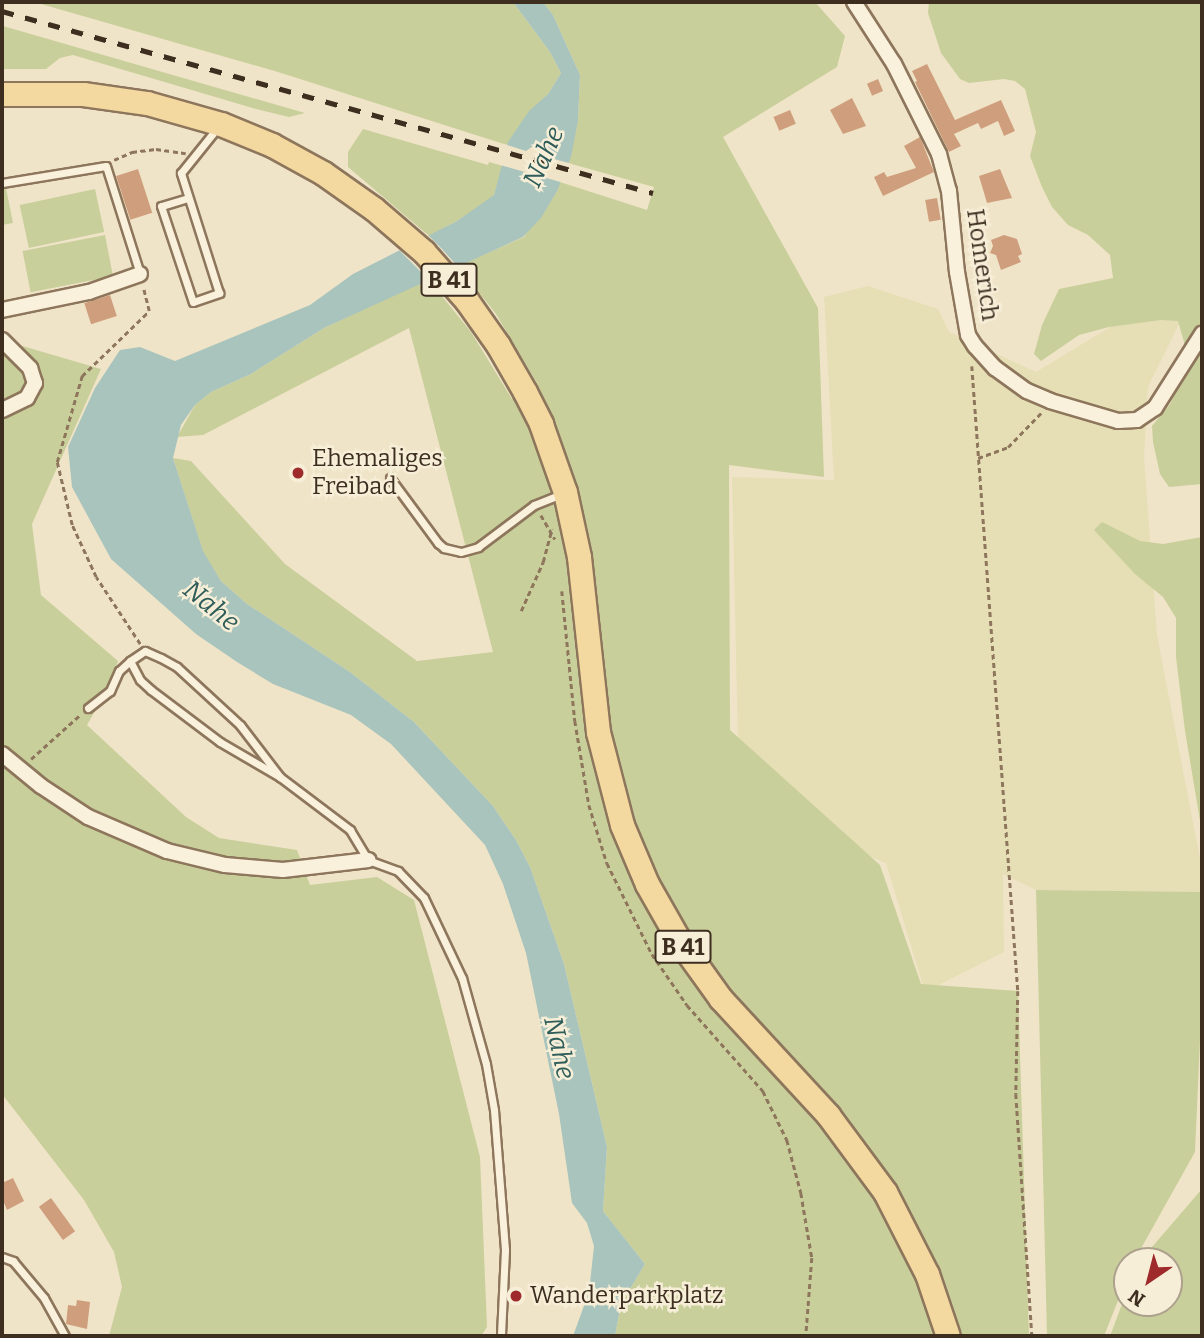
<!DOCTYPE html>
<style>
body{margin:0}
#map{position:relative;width:1204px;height:1338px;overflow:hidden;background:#f0e4c8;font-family:Bitter,serif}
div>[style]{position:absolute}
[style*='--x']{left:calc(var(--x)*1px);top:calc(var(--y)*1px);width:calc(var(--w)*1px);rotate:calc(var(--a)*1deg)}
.farmland>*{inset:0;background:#e6deb5}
.green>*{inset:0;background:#c9cf9b;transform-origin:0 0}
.water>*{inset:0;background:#a9c4bc}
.pier>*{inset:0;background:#f0e4c8}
.building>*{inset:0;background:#cf9f7d;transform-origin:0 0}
.path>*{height:2.5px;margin-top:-1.25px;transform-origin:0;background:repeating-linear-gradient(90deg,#8d765c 0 5px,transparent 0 8.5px)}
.roads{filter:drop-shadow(2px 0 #8d765c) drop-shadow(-2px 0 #8d765c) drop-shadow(0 2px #8d765c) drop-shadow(0 -2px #8d765c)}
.service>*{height:7px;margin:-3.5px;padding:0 3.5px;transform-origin:3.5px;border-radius:3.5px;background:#faf1dc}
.minor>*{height:14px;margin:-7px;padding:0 7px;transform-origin:7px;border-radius:7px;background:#faf1dc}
.primary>*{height:23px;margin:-11.5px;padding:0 11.5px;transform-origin:11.5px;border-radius:11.5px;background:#f3d9a0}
.rail>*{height:4.5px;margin-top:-2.25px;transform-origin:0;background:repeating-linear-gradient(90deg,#3d2e20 0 12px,transparent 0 24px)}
.dots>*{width:19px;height:19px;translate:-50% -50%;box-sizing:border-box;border:4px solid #f7eed8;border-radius:50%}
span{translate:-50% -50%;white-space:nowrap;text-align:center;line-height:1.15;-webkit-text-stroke:5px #f7eed8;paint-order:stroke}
.shield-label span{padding:2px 5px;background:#f7eed8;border:2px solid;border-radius:5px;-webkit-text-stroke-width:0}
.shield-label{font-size:23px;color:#3d2e20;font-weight:700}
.street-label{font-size:24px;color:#3d2e20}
.poi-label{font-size:24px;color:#3d2e20}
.left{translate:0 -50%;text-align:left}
.water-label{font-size:26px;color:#2f5d5a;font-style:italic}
.frame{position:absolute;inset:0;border:4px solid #3d2e20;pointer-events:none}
.north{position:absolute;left:1113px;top:1247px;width:70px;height:70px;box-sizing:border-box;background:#f7eed8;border:2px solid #ada18e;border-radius:50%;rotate:215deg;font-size:19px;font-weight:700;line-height:28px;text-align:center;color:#3d2e20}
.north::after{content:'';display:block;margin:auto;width:24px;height:32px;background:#9e2a2b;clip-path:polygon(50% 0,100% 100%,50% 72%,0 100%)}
</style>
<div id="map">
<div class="farmland">
<i style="clip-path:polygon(868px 286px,938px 309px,949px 332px,1036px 372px,1125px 318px,1182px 318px,1148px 387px,1144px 457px,1157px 635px,1202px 869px,1202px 892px,1036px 890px,1003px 874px,1004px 952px,925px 992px,886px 863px,809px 832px,738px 741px,732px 477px,834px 480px,824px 297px)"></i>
</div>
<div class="green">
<i style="clip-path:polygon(34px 2px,513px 2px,550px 52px,561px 73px,548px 94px,529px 112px,507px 145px,278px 72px)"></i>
<i style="clip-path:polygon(543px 2px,815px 2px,845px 36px,837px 67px,723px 137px,818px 308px,824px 477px,729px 465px,730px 730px,880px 865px,921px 984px,1018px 991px,1029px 1336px,615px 1336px,621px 1304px,645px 1264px,603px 1211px,607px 1147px,564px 964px,530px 867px,516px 840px,493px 806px,414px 722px,350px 672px,247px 604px,221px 581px,203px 552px,173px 458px,191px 461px,285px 564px,417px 661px,493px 652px,409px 328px,203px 435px,177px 437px,195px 405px,211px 392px,251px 374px,324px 328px,428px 279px,471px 332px,512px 399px,538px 385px,496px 314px,458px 266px,524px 237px,560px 182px,647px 210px,654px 187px,568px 163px,578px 121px,580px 75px,553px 15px)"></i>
<i style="clip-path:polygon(929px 2px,1202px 2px,1202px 484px,1169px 487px,1160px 474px,1153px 442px,1152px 426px,1170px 404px,1185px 373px,1184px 342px,1178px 321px,1161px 320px,1109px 327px,1079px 335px,1041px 361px,1034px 354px,1042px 325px,1059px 289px,1113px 278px,1110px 255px,1088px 235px,1068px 225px,1052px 207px,1042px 187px,1030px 156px,1036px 132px,1025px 89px,1015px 81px,1004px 79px,969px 83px,960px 79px,941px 53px,928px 13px)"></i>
<i style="clip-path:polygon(2px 26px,3px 26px,305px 113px,289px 117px,256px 109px,73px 55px,60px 58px,46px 69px,2px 69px)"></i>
<i style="clip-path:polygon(363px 129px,488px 165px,489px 162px,503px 166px,494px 195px,479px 209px,429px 236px,348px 167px,348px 152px)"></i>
<i style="clip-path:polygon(6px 188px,13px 223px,2px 225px,2px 189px)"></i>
<i style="left:95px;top:189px;width:44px;height:77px;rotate:78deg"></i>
<i style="left:105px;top:235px;width:42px;height:84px;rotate:79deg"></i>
<i style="clip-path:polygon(2px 340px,101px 369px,32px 524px,41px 595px,118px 661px,112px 682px,87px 725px,186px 817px,219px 838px,297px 850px,310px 885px,377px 877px,414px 900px,480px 1157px,487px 1327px,481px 1336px,109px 1336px,122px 1287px,114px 1252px,84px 1200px,2px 1094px)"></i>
<i style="clip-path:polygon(1102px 522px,1140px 541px,1163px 544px,1202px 537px,1202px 833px,1185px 731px,1176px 657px,1176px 618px,1163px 597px,1135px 574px,1094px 530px)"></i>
<i style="clip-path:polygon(1036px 890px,1202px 892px,1202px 995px,1195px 1152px,1134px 1261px,1127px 1261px,1127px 1278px,1104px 1336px,1047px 1336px)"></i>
<i style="clip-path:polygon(1202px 1173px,1202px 1336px,1110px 1336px,1127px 1291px,1127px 1303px,1169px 1303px,1169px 1261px,1140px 1261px,1201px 1190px)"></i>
</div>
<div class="water">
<i style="clip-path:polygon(513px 2px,543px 2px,553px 15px,580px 75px,578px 121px,571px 157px,557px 191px,541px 218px,523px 237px,324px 328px,251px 374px,211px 392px,195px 405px,181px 425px,173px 458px,203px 551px,221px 581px,247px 604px,350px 672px,414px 722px,493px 806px,516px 840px,530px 867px,564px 964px,607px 1147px,603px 1211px,645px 1264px,621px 1304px,615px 1336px,573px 1336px,589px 1292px,594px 1246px,587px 1223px,572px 1203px,559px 1114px,526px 953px,503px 884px,485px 845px,391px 744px,351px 715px,273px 684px,237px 662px,196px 634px,111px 559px,72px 487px,68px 447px,95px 388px,120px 350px,140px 347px,175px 361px,310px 305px,353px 274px,457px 221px,494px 195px,508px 142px,529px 111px,548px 94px,561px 73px,550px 52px)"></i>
</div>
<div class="pier">
<i style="clip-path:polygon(504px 144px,526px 151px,536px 144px,540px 155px,572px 164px,564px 183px,500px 165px)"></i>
<i style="clip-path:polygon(426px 233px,442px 249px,460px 269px,431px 282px,397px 248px)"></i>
</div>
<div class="building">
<i style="clip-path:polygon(927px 64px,955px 120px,1001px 100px,1015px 131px,1004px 136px,998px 121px,981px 129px,978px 123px,954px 134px,961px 146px,949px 152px,915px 82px,917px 81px,912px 71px)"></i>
<i style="left:878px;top:79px;width:13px;height:12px;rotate:67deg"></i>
<i style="clip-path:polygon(852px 98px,866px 126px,843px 134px,830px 110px)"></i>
<i style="left:790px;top:110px;width:15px;height:18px;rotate:67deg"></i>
<i style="clip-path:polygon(920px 137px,934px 172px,883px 196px,874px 177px,884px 172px,887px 177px,916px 168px,904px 146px)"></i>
<i style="left:138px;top:169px;width:46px;height:23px;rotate:72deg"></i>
<i style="clip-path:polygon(1000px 169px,1012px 198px,987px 203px,979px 176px)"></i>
<i style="left:937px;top:198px;width:22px;height:12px;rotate:80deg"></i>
<i style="clip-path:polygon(1004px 235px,1017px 239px,1022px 254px,1018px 256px,1021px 262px,1001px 270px,996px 255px,990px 253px,993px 246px,991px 240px)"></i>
<i style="left:110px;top:295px;width:22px;height:27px;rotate:72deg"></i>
<i style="clip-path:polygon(13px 1178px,24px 1201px,7px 1210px,2px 1198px,2px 1183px)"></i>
<i style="left:51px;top:1198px;width:41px;height:15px;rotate:54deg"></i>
<i style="clip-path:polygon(77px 1300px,90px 1302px,87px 1329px,66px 1324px,68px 1305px,76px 1306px)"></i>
</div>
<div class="path">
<i style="--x:114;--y:160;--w:20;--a:-24"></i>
<i style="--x:132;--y:152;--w:24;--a:-7"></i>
<i style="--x:156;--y:149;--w:30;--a:8"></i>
<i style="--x:972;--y:366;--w:627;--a:85.79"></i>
<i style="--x:1018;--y:991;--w:103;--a:91.1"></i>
<i style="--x:1016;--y:1094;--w:243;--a:86.2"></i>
<i style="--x:978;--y:458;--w:32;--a:-20"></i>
<i style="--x:1008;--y:447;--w:49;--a:-45.8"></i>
<i style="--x:541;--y:515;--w:28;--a:60"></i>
<i style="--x:562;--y:591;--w:131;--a:84.3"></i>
<i style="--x:575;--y:721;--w:85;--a:80.5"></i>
<i style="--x:589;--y:805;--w:61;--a:72.8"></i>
<i style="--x:607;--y:863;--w:102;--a:63.7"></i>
<i style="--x:652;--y:954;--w:62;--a:55.5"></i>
<i style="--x:687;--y:1005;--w:115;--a:48.5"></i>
<i style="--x:763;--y:1091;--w:55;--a:63.9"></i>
<i style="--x:787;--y:1140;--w:55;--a:75.2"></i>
<i style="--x:801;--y:1193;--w:66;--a:80.4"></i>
<i style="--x:812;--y:1258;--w:78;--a:94.4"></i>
<i style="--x:521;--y:611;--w:54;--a:-65.8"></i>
<i style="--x:543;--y:562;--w:34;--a:-75"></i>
<i style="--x:140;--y:644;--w:80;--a:-123.3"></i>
<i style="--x:96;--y:577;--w:57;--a:-114.8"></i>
<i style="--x:72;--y:525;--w:65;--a:-103.4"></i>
<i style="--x:57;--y:462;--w:90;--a:-73.8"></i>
<i style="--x:82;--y:376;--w:93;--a:-44.1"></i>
<i style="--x:149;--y:311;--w:25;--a:-104"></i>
<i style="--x:31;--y:759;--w:67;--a:-42"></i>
</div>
<div class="roads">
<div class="service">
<i style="--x:2;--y:183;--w:105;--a:-9.3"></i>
<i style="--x:106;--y:166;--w:113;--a:72.5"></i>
<i style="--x:188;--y:198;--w:28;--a:163"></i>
<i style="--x:161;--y:206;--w:101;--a:71.6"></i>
<i style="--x:193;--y:302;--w:28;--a:-19"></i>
<i style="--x:219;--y:293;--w:126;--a:-107.6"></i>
<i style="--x:181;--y:173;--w:59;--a:-51.2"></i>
<i style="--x:390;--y:478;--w:81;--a:53.6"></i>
<i style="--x:438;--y:543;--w:8;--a:40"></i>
<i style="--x:444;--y:548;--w:17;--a:13"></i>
<i style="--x:461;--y:552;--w:18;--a:-16"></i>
<i style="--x:478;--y:547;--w:70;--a:-36.9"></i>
<i style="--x:534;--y:505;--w:29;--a:-22"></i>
<i style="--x:130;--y:661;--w:21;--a:62"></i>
<i style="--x:140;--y:680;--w:15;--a:42"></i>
<i style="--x:151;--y:690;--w:86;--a:37"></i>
<i style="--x:220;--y:742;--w:69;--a:30.3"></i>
<i style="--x:88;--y:708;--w:28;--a:-38"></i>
<i style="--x:110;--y:691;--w:22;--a:-66"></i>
<i style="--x:119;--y:671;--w:15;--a:-42"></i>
<i style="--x:130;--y:661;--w:18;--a:-34"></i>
<i style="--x:145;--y:651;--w:17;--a:24"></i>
<i style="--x:161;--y:658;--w:18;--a:29"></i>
<i style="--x:177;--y:667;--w:86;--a:42.6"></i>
<i style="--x:240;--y:725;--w:66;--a:52.4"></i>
<i style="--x:280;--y:777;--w:88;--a:37.1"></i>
<i style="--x:350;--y:830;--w:35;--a:59"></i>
<i style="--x:368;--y:860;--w:32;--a:20"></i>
<i style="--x:398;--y:871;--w:37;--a:46"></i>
<i style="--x:424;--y:898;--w:89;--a:64.6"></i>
<i style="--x:462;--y:978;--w:89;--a:74.4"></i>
<i style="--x:486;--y:1064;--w:47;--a:80.1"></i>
<i style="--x:494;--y:1110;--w:140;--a:85.5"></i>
<i style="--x:505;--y:1250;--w:86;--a:92.7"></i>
<i style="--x:2;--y:1257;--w:12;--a:20"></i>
<i style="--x:13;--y:1261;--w:48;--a:50"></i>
<i style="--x:44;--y:1298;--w:43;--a:61.1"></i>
</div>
<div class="minor">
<i style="--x:854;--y:2;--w:74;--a:57.2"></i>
<i style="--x:894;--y:64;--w:101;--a:63.4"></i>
<i style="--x:939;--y:154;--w:38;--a:75"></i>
<i style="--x:949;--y:191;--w:81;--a:84.4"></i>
<i style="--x:957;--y:272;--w:64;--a:80.1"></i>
<i style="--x:968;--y:335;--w:13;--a:58"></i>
<i style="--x:975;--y:346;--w:30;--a:48"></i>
<i style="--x:995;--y:368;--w:39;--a:36"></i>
<i style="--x:1027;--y:391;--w:25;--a:23"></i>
<i style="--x:1050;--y:401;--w:71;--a:16.4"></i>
<i style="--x:1118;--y:421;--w:19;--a:-3"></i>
<i style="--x:1137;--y:420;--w:22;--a:-34"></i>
<i style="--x:1155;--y:408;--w:88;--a:-57.6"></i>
<i style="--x:2;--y:310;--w:89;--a:-11.7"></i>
<i style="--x:89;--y:292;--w:54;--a:-19.4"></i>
<i style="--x:2;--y:340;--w:40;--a:45"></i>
<i style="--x:30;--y:368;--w:16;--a:72"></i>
<i style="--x:35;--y:383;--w:17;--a:118"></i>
<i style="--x:27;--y:398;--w:28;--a:154"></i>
<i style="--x:2;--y:754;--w:50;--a:39.4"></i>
<i style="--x:41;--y:786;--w:56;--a:33.4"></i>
<i style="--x:88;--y:817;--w:86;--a:23.3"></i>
<i style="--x:167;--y:851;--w:60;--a:13.6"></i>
<i style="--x:225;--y:865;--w:58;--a:4.9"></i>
<i style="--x:283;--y:870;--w:86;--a:-6.7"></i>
</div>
<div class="primary">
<i style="--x:2;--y:94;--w:81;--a:0"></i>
<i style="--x:83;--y:94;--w:65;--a:8"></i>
<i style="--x:147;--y:103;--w:77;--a:15.8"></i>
<i style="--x:221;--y:124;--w:55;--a:22.4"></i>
<i style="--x:272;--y:145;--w:58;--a:28.8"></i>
<i style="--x:323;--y:173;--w:62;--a:35.2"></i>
<i style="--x:374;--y:209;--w:66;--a:40.7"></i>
<i style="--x:424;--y:252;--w:65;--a:48.7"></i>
<i style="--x:467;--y:301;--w:54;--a:54.8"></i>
<i style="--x:498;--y:345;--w:54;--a:60.1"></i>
<i style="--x:525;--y:392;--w:36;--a:63"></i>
<i style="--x:541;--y:424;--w:72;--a:70.6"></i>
<i style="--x:565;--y:492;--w:66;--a:77.8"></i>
<i style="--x:579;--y:557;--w:176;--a:83.8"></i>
<i style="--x:598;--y:732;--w:96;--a:75.5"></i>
<i style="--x:622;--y:825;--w:64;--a:67"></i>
<i style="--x:647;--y:884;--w:67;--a:60.4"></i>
<i style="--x:680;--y:942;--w:70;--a:54.3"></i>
<i style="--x:721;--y:999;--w:158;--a:47.3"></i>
<i style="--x:828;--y:1115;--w:96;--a:53.5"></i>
<i style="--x:885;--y:1192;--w:92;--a:62.9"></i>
<i style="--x:927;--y:1274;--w:65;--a:71.3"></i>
</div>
</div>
<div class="rail">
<i style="--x:2;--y:11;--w:676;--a:15.62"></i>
</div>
<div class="dots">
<i style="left:298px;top:473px;background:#9e2a2b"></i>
<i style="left:516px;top:1296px;background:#9e2a2b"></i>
</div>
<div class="shield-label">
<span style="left:449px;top:280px">B 41</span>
<span style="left:683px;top:947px">B 41</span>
</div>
<div class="street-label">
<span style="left:982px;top:265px;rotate:82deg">Homerich</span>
</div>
<div class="poi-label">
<span class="left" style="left:312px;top:473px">Ehemaliges<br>Freibad</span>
<span class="left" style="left:530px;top:1296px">Wanderparkplatz</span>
</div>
<div class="water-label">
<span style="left:544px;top:157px;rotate:-66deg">Nahe</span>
<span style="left:211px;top:606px;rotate:39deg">Nahe</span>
<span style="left:559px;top:1048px;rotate:77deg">Nahe</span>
</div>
<div class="frame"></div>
<div class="north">N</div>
</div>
